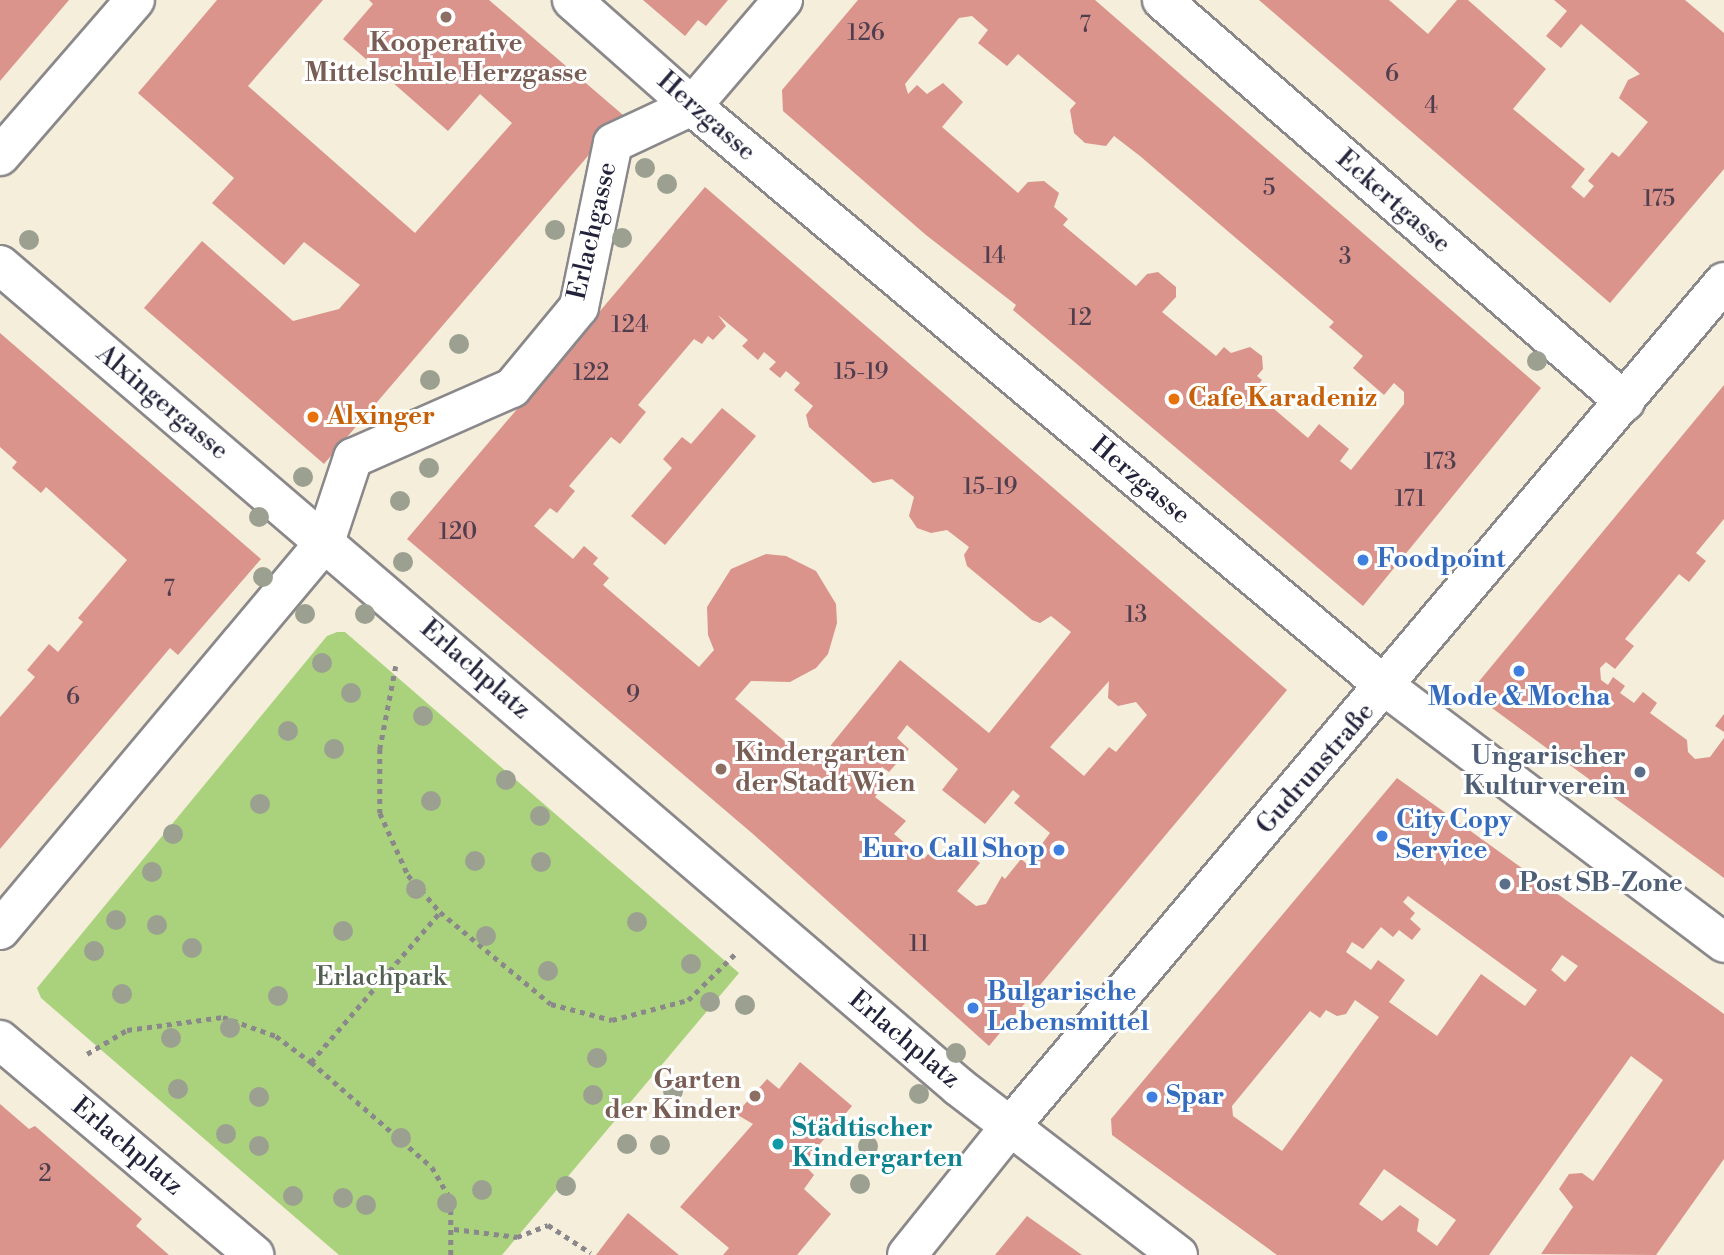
<!DOCTYPE html>
<meta charset="utf-8">
<style>
body{margin:0}
#map{position:relative;width:1724px;height:1255px;overflow:hidden;background:#f4eedb;font-family:"Libre Bodoni",serif}
div>[style]{position:absolute}
[style*='--x']{left:calc(var(--x)*1px);top:calc(var(--y)*1px);width:calc(var(--w)*1px);rotate:calc(var(--a)*1deg)}
.green>*{inset:0;background:#aad27d}
.building>*{inset:0;background:#da948c}
.path>*{height:4.5px;margin-top:-2.25px;transform-origin:0;background:repeating-linear-gradient(90deg,#8b888b 0 5px,transparent 0 10px)}
.roads{filter:drop-shadow(2px 0 #8b888b) drop-shadow(-2px 0 #8b888b) drop-shadow(0 2px #8b888b) drop-shadow(0 -2px #8b888b)}
.minor>*{height:38px;margin:-19px;padding:0 19px;transform-origin:19px;border-radius:19px;background:#fff}
.major>*{height:38px;margin:-19px;padding:0 19px;transform-origin:19px;border-radius:19px;background:#fff}
.trees>*{width:20px;height:20px;margin:-10px;border-radius:50%;background:#9ba090}
.dots>*{width:19px;height:19px;translate:-50% -50%;box-sizing:border-box;border:4px solid #fff;border-radius:50%}
span{translate:-50% -50%;white-space:nowrap;text-align:center;line-height:1.15;-webkit-text-stroke:6px #fff;paint-order:stroke}
.number-label{font-size:23px;color:#503e4f}
.number-label span{-webkit-text-stroke-width:0}
.education-label{font-size:26px;color:#785e54;font-weight:700}
.left{translate:0 -50%;text-align:left}
.right{translate:-100% -50%;text-align:right}
.street-label{font-size:26px;color:#22223b}
.food-label{font-size:26px;color:#c56008;font-weight:700}
.shop-label{font-size:26px;color:#366cbe;font-weight:700}
.service-label{font-size:26px;color:#4e5e75;font-weight:700}
.park-label{font-size:26px;color:#526052}
.culture-label{font-size:26px;color:#0d838f;font-weight:700}
</style>
<div id="map">
<div class="green">
<i style="clip-path:polygon(337px 632px,345px 632px,739px 973px,502px 1255px,339px 1255px,41px 998px,37px 988px,327px 636px)"></i>
</div>
<div class="building">
<i style="clip-path:polygon(0 0,69px 0,0 81px)"></i>
<i style="clip-path:polygon(217px 0,323px 0,248px 86px,415px 233px,512px 123px,480px 94px,448px 131px,343px 39px,373px 4px,369px 0,489px 0,623px 115px,324px 464px,144px 308px,202px 241px,293px 321px,339px 309px,360px 285px,304px 242px,284px 265px,212px 203px,234px 178px,138px 93px)"></i>
<i style="clip-path:polygon(643px 0,728px 0,706px 26px,698px 20px,685px 36px)"></i>
<i style="clip-path:polygon(evenodd,858px 0,1095px 0,1541px 388px,1363px 606px,1013px 310px,1016px 305px,926px 235px,783px 111px,782px 90px,858px 0,972px 16px,988px 30px,978px 43px,1007px 66px,1018px 54px,1076px 103px,1070px 110px,1074px 133px,1085px 143px,1106px 146px,1114px 136px,1140px 156px,1334px 322px,1329px 327px,1363px 356px,1353px 368px,1384px 395px,1394px 383px,1404px 392px,1404px 404px,1351px 470px,1340px 461px,1349px 449px,1319px 424px,1308px 438px,1253px 391px,1262px 380px,1257px 376px,1263px 369px,1262px 356px,1250px 347px,1231px 353px,1224px 347px,1216px 356px,1162px 312px,1176px 297px,1176px 287px,1158px 272px,1147px 274px,1136px 286px,1063px 225px,1068px 219px,1054px 207px,1059px 193px,1044px 181px,1028px 182px,1018px 193px,942px 127px,963px 102px,943px 83px,927px 94px,917px 85px,908px 94px,905px 84px,959px 18px,972px 16px)"></i>
<i style="clip-path:polygon(1259px 0,1389px 0,1428px 34px,1457px 0,1468px 0,1546px 69px,1513px 109px,1585px 169px,1571px 187px,1584px 198px,1594px 186px,1588px 181px,1612px 152px,1619px 157px,1648px 122px,1619px 98px,1628px 80px,1640px 74px,1581px 24px,1561px 48px,1546px 36px,1567px 11px,1554px 0,1685px 0,1724px 33px,1724px 169px,1610px 303px)"></i>
<i style="clip-path:polygon(evenodd,705px 187px,1287px 690px,989px 1046px,753px 834px,407px 539px,705px 187px,718px 315px,748px 340px,742px 346px,758px 360px,764px 352px,776px 362px,769px 369px,780px 378px,786px 371px,800px 383px,794px 390px,813px 406px,806px 415px,809px 427px,873px 483px,892px 479px,914px 497px,909px 516px,917px 528px,931px 533px,947px 530px,969px 547px,964px 555px,967px 566px,1032px 620px,1040px 623px,1051px 616px,1071px 632px,989px 733px,900px 660px,814px 766px,735px 699px,751px 681px,790px 682px,816px 668px,828px 654px,837px 623px,836px 604px,816px 571px,786px 556px,766px 554px,731px 569px,707px 607px,708px 635px,714px 650px,699px 667px,603px 585px,609px 578px,593px 564px,598px 558px,584px 546px,573px 559px,534px 526px,550px 508px,557px 513px,575px 491px,569px 486px,611px 437px,620px 444px,646px 412px,638px 405px,694px 339px,702px 344px,708px 336px,713px 340px,726px 326px,718px 315px,705px 187px,1109px 681px,1108px 698px,1118px 706px,1136px 702px,1147px 715px,1116px 752px,1109px 747px,1084px 776px,1050px 747px,1109px 681px,705px 187px,907px 725px,958px 769px,942px 790px,985px 824px,1013px 790px,1020px 796px,1014px 803px,1050px 833px,1027px 864px,1021px 859px,1005px 879px,1002px 876px,986px 904px,976px 906px,957px 891px,980px 863px,953px 842px,937px 860px,928px 854px,924px 859px,894px 834px,906px 821px,875px 797px,884px 785px,875px 775px,882px 767px,889px 772px,909px 749px,897px 738px,907px 725px)"></i>
<i style="clip-path:polygon(0 333px,261px 559px,178px 655px,170px 648px,0 849px,0 717px,35px 677px,27px 670px,49px 644px,58px 652px,83px 622px,78px 618px,127px 560px,46px 487px,41px 493px,12px 468px,17px 462px,0 447px)"></i>
<i style="clip-path:polygon(1724px 385px,1724px 519px,1696px 553px,1706px 561px,1689px 582px,1679px 574px,1625px 639px,1634px 646px,1615px 669px,1606px 662px,1600px 668px,1601px 680px,1608px 685px,1613px 677px,1625px 686px,1620px 693px,1634px 703px,1643px 692px,1657px 703px,1650px 713px,1687px 740px,1688px 752px,1695px 759px,1710px 757px,1724px 738px,1724px 878px,1477px 697px,1476px 685px)"></i>
<i style="clip-path:polygon(722px 408px,756px 436px,665px 545px,631px 516px,672px 468px,663px 459px,682px 437px,691px 444px)"></i>
<i style="clip-path:polygon(1724px 714px,1724px 732px,1715px 726px)"></i>
<i style="clip-path:polygon(evenodd,1397px 778px,1724px 1014px,1724px 1159px,1656px 1255px,1541px 1254px,1573px 1207px,1559px 1189px,1569px 1174px,1582px 1173px,1593px 1181px,1663px 1080px,1631px 1056px,1489px 1255px,1277px 1255px,1112px 1135px,1111px 1119px,1397px 778px,1408px 896px,1537px 990px,1525px 1006px,1481px 974px,1437px 1036px,1389px 1002px,1405px 980px,1378px 960px,1371px 970px,1346px 952px,1352px 942px,1363px 949px,1381px 927px,1393px 937px,1399px 930px,1412px 940px,1421px 929px,1410px 919px,1415px 913px,1403px 902px,1408px 896px,1397px 778px,1562px 955px,1578px 966px,1565px 982px,1551px 970px,1562px 955px,1397px 778px,1355px 1000px,1379px 1017px,1282px 1151px,1233px 1116px,1232px 1106px,1310px 1011px,1320px 1018px,1326px 1010px,1337px 1016px,1346px 1014px,1355px 1000px,1397px 778px,1384px 1169px,1456px 1220px,1437px 1246px,1417px 1231px,1419px 1219px,1400px 1205px,1382px 1221px,1359px 1204px,1384px 1169px)"></i>
<i style="clip-path:polygon(800px 1062px,852px 1106px,803px 1164px,814px 1175px,804px 1189px,831px 1214px,797px 1255px,723px 1255px,729px 1248px,680px 1207px,753px 1124px,736px 1114px,767px 1079px,779px 1089px)"></i>
<i style="clip-path:polygon(0 1104px,29px 1129px,35px 1126px,142px 1219px,136px 1226px,169px 1255px,0 1255px)"></i>
<i style="clip-path:polygon(628px 1213px,679px 1255px,596px 1255px)"></i>
<i style="clip-path:polygon(1027px 1216px,1082px 1255px,995px 1255px)"></i>
</div>
<div class="path">
<i style="--x:396;--y:666;--w:85;--a:100.9"></i>
<i style="--x:380;--y:749;--w:64;--a:90"></i>
<i style="--x:380;--y:813;--w:68;--a:65.7"></i>
<i style="--x:408;--y:875;--w:49;--a:49.1"></i>
<i style="--x:87;--y:1054;--w:47;--a:-31"></i>
<i style="--x:127;--y:1030;--w:97;--a:-7.7"></i>
<i style="--x:223;--y:1017;--w:56;--a:19.7"></i>
<i style="--x:276;--y:1036;--w:44;--a:36.6"></i>
<i style="--x:311;--y:1062;--w:198;--a:-49.3"></i>
<i style="--x:440;--y:912;--w:144;--a:39.7"></i>
<i style="--x:551;--y:1004;--w:63;--a:14.7"></i>
<i style="--x:612;--y:1020;--w:79;--a:-14.7"></i>
<i style="--x:688;--y:1000;--w:66;--a:-44.4"></i>
<i style="--x:311;--y:1062;--w:160;--a:41"></i>
<i style="--x:432;--y:1167;--w:38;--a:60"></i>
<i style="--x:451;--y:1200;--w:55;--a:90"></i>
<i style="--x:454;--y:1229;--w:64;--a:7.2"></i>
<i style="--x:517;--y:1237;--w:33;--a:-21"></i>
<i style="--x:548;--y:1225;--w:51;--a:33.1"></i>
</div>
<div class="roads">
<div class="minor">
<i style="--x:572;--y:0;--w:160;--a:41.5"></i>
<i style="--x:692;--y:106;--w:905;--a:39.94"></i>
<i style="--x:1386;--y:687;--w:424;--a:37.1"></i>
<i style="--x:1162;--y:0;--w:613;--a:40.97"></i>
<i style="--x:0;--y:156;--w:206;--a:-49.1"></i>
<i style="--x:0;--y:265;--w:1263;--a:40.6"></i>
<i style="--x:959;--y:1087;--w:276;--a:37.5"></i>
<i style="--x:0;--y:930;--w:506;--a:-50.05"></i>
<i style="--x:325;--y:542;--w:89;--a:-71.6"></i>
<i style="--x:353;--y:458;--w:174;--a:-23.8"></i>
<i style="--x:512;--y:388;--w:105;--a:-50.4"></i>
<i style="--x:579;--y:307;--w:167;--a:-78.3"></i>
<i style="--x:613;--y:143;--w:87;--a:-25.1"></i>
<i style="--x:692;--y:106;--w:140;--a:-49.4"></i>
<i style="--x:0;--y:1040;--w:333;--a:40.2"></i>
</div>
<div class="major">
<i style="--x:907;--y:1255;--w:161;--a:-51.3"></i>
<i style="--x:1008;--y:1129;--w:1109;--a:-49.79"></i>
</div>
</div>
<div class="trees">
<i style="left:645px;top:168px"></i>
<i style="left:667px;top:184px"></i>
<i style="left:555px;top:230px"></i>
<i style="left:622px;top:238px"></i>
<i style="left:29px;top:240px"></i>
<i style="left:459px;top:344px"></i>
<i style="left:1537px;top:361px"></i>
<i style="left:430px;top:380px"></i>
<i style="left:429px;top:468px"></i>
<i style="left:303px;top:477px"></i>
<i style="left:400px;top:501px"></i>
<i style="left:259px;top:517px"></i>
<i style="left:403px;top:562px"></i>
<i style="left:263px;top:577px"></i>
<i style="left:305px;top:614px"></i>
<i style="left:365px;top:614px"></i>
<i style="left:322px;top:663px"></i>
<i style="left:351px;top:693px"></i>
<i style="left:423px;top:716px"></i>
<i style="left:288px;top:731px"></i>
<i style="left:334px;top:749px"></i>
<i style="left:506px;top:780px"></i>
<i style="left:431px;top:801px"></i>
<i style="left:260px;top:804px"></i>
<i style="left:540px;top:816px"></i>
<i style="left:173px;top:834px"></i>
<i style="left:475px;top:861px"></i>
<i style="left:541px;top:862px"></i>
<i style="left:152px;top:872px"></i>
<i style="left:416px;top:889px"></i>
<i style="left:116px;top:920px"></i>
<i style="left:637px;top:922px"></i>
<i style="left:157px;top:925px"></i>
<i style="left:343px;top:931px"></i>
<i style="left:486px;top:936px"></i>
<i style="left:192px;top:948px"></i>
<i style="left:94px;top:951px"></i>
<i style="left:691px;top:964px"></i>
<i style="left:548px;top:971px"></i>
<i style="left:122px;top:994px"></i>
<i style="left:278px;top:996px"></i>
<i style="left:710px;top:1002px"></i>
<i style="left:745px;top:1005px"></i>
<i style="left:230px;top:1028px"></i>
<i style="left:171px;top:1038px"></i>
<i style="left:956px;top:1053px"></i>
<i style="left:597px;top:1058px"></i>
<i style="left:178px;top:1089px"></i>
<i style="left:673px;top:1091px"></i>
<i style="left:919px;top:1094px"></i>
<i style="left:593px;top:1095px"></i>
<i style="left:259px;top:1097px"></i>
<i style="left:226px;top:1134px"></i>
<i style="left:401px;top:1138px"></i>
<i style="left:627px;top:1144px"></i>
<i style="left:660px;top:1145px"></i>
<i style="left:259px;top:1146px"></i>
<i style="left:868px;top:1146px"></i>
<i style="left:860px;top:1184px"></i>
<i style="left:566px;top:1186px"></i>
<i style="left:482px;top:1190px"></i>
<i style="left:293px;top:1196px"></i>
<i style="left:343px;top:1198px"></i>
<i style="left:447px;top:1203px"></i>
<i style="left:366px;top:1205px"></i>
</div>
<div class="dots">
<i style="left:446px;top:17px;background:#8d6e63"></i>
<i style="left:1174px;top:399px;background:#e8710a"></i>
<i style="left:313px;top:417px;background:#e8710a"></i>
<i style="left:1363px;top:560px;background:#3f7fe0"></i>
<i style="left:1519px;top:671px;background:#3f7fe0"></i>
<i style="left:721px;top:769px;background:#8d6e63"></i>
<i style="left:1640px;top:772px;background:#5c6f8a"></i>
<i style="left:1382px;top:836px;background:#3f7fe0"></i>
<i style="left:1059px;top:850px;background:#3f7fe0"></i>
<i style="left:1505px;top:884px;background:#5c6f8a"></i>
<i style="left:973px;top:1008px;background:#3f7fe0"></i>
<i style="left:755px;top:1096px;background:#8d6e63"></i>
<i style="left:1152px;top:1097px;background:#3f7fe0"></i>
<i style="left:778px;top:1144px;background:#0f9aa8"></i>
</div>
<div class="number-label">
<span style="left:1085px;top:25px">7</span>
<span style="left:866px;top:33px">126</span>
<span style="left:1392px;top:74px">6</span>
<span style="left:1431px;top:106px">4</span>
<span style="left:1269px;top:188px">5</span>
<span style="left:1659px;top:199px">175</span>
<span style="left:994px;top:256px">14</span>
<span style="left:1345px;top:257px">3</span>
<span style="left:1080px;top:318px">12</span>
<span style="left:630px;top:325px">124</span>
<span style="left:861px;top:372px">15-19</span>
<span style="left:591px;top:373px">122</span>
<span style="left:1440px;top:462px">173</span>
<span style="left:990px;top:487px">15-19</span>
<span style="left:1410px;top:499px">171</span>
<span style="left:458px;top:532px">120</span>
<span style="left:169px;top:589px">7</span>
<span style="left:1136px;top:615px">13</span>
<span style="left:633px;top:695px">9</span>
<span style="left:73px;top:697px">6</span>
<span style="left:919px;top:944px">11</span>
<span style="left:45px;top:1174px">2</span>
</div>
<div class="education-label">
<span style="left:446px;top:59px">Kooperative<br>Mittelschule Herzgasse</span>
<span class="left" style="left:735px;top:769px">Kindergarten<br>der Stadt Wien</span>
<span class="right" style="left:741px;top:1096px">Garten<br>der Kinder</span>
</div>
<div class="street-label">
<span style="left:706px;top:117px;rotate:41deg">Herzgasse</span>
<span style="left:1393px;top:202px;rotate:41deg">Eckertgasse</span>
<span style="left:593px;top:231px;rotate:-77deg">Erlachgasse</span>
<span style="left:162px;top:403px;rotate:40deg">Alxingergasse</span>
<span style="left:1140px;top:481px;rotate:40deg">Herzgasse</span>
<span style="left:475px;top:670px;rotate:41deg">Erlachplatz</span>
<span style="left:1316px;top:769px;rotate:-49deg">Gudrunstraße</span>
<span style="left:904px;top:1040px;rotate:40deg">Erlachplatz</span>
<span style="left:127px;top:1147px;rotate:40deg">Erlachplatz</span>
</div>
<div class="food-label">
<span class="left" style="left:1188px;top:399px">Cafe Karadeniz</span>
<span class="left" style="left:327px;top:417px">Alxinger</span>
</div>
<div class="shop-label">
<span class="left" style="left:1377px;top:560px">Foodpoint</span>
<span style="left:1519px;top:698px">Mode &amp; Mocha</span>
<span class="left" style="left:1396px;top:836px">City Copy<br>Service</span>
<span class="right" style="left:1045px;top:850px">Euro Call Shop</span>
<span class="left" style="left:987px;top:1008px">Bulgarische<br>Lebensmittel</span>
<span class="left" style="left:1166px;top:1097px">Spar</span>
</div>
<div class="service-label">
<span class="right" style="left:1626px;top:772px">Ungarischer<br>Kulturverein</span>
<span class="left" style="left:1519px;top:884px">Post SB-Zone</span>
</div>
<div class="park-label">
<span style="left:381px;top:978px">Erlachpark</span>
</div>
<div class="culture-label">
<span class="left" style="left:792px;top:1144px">Städtischer<br>Kindergarten</span>
</div>
</div>
